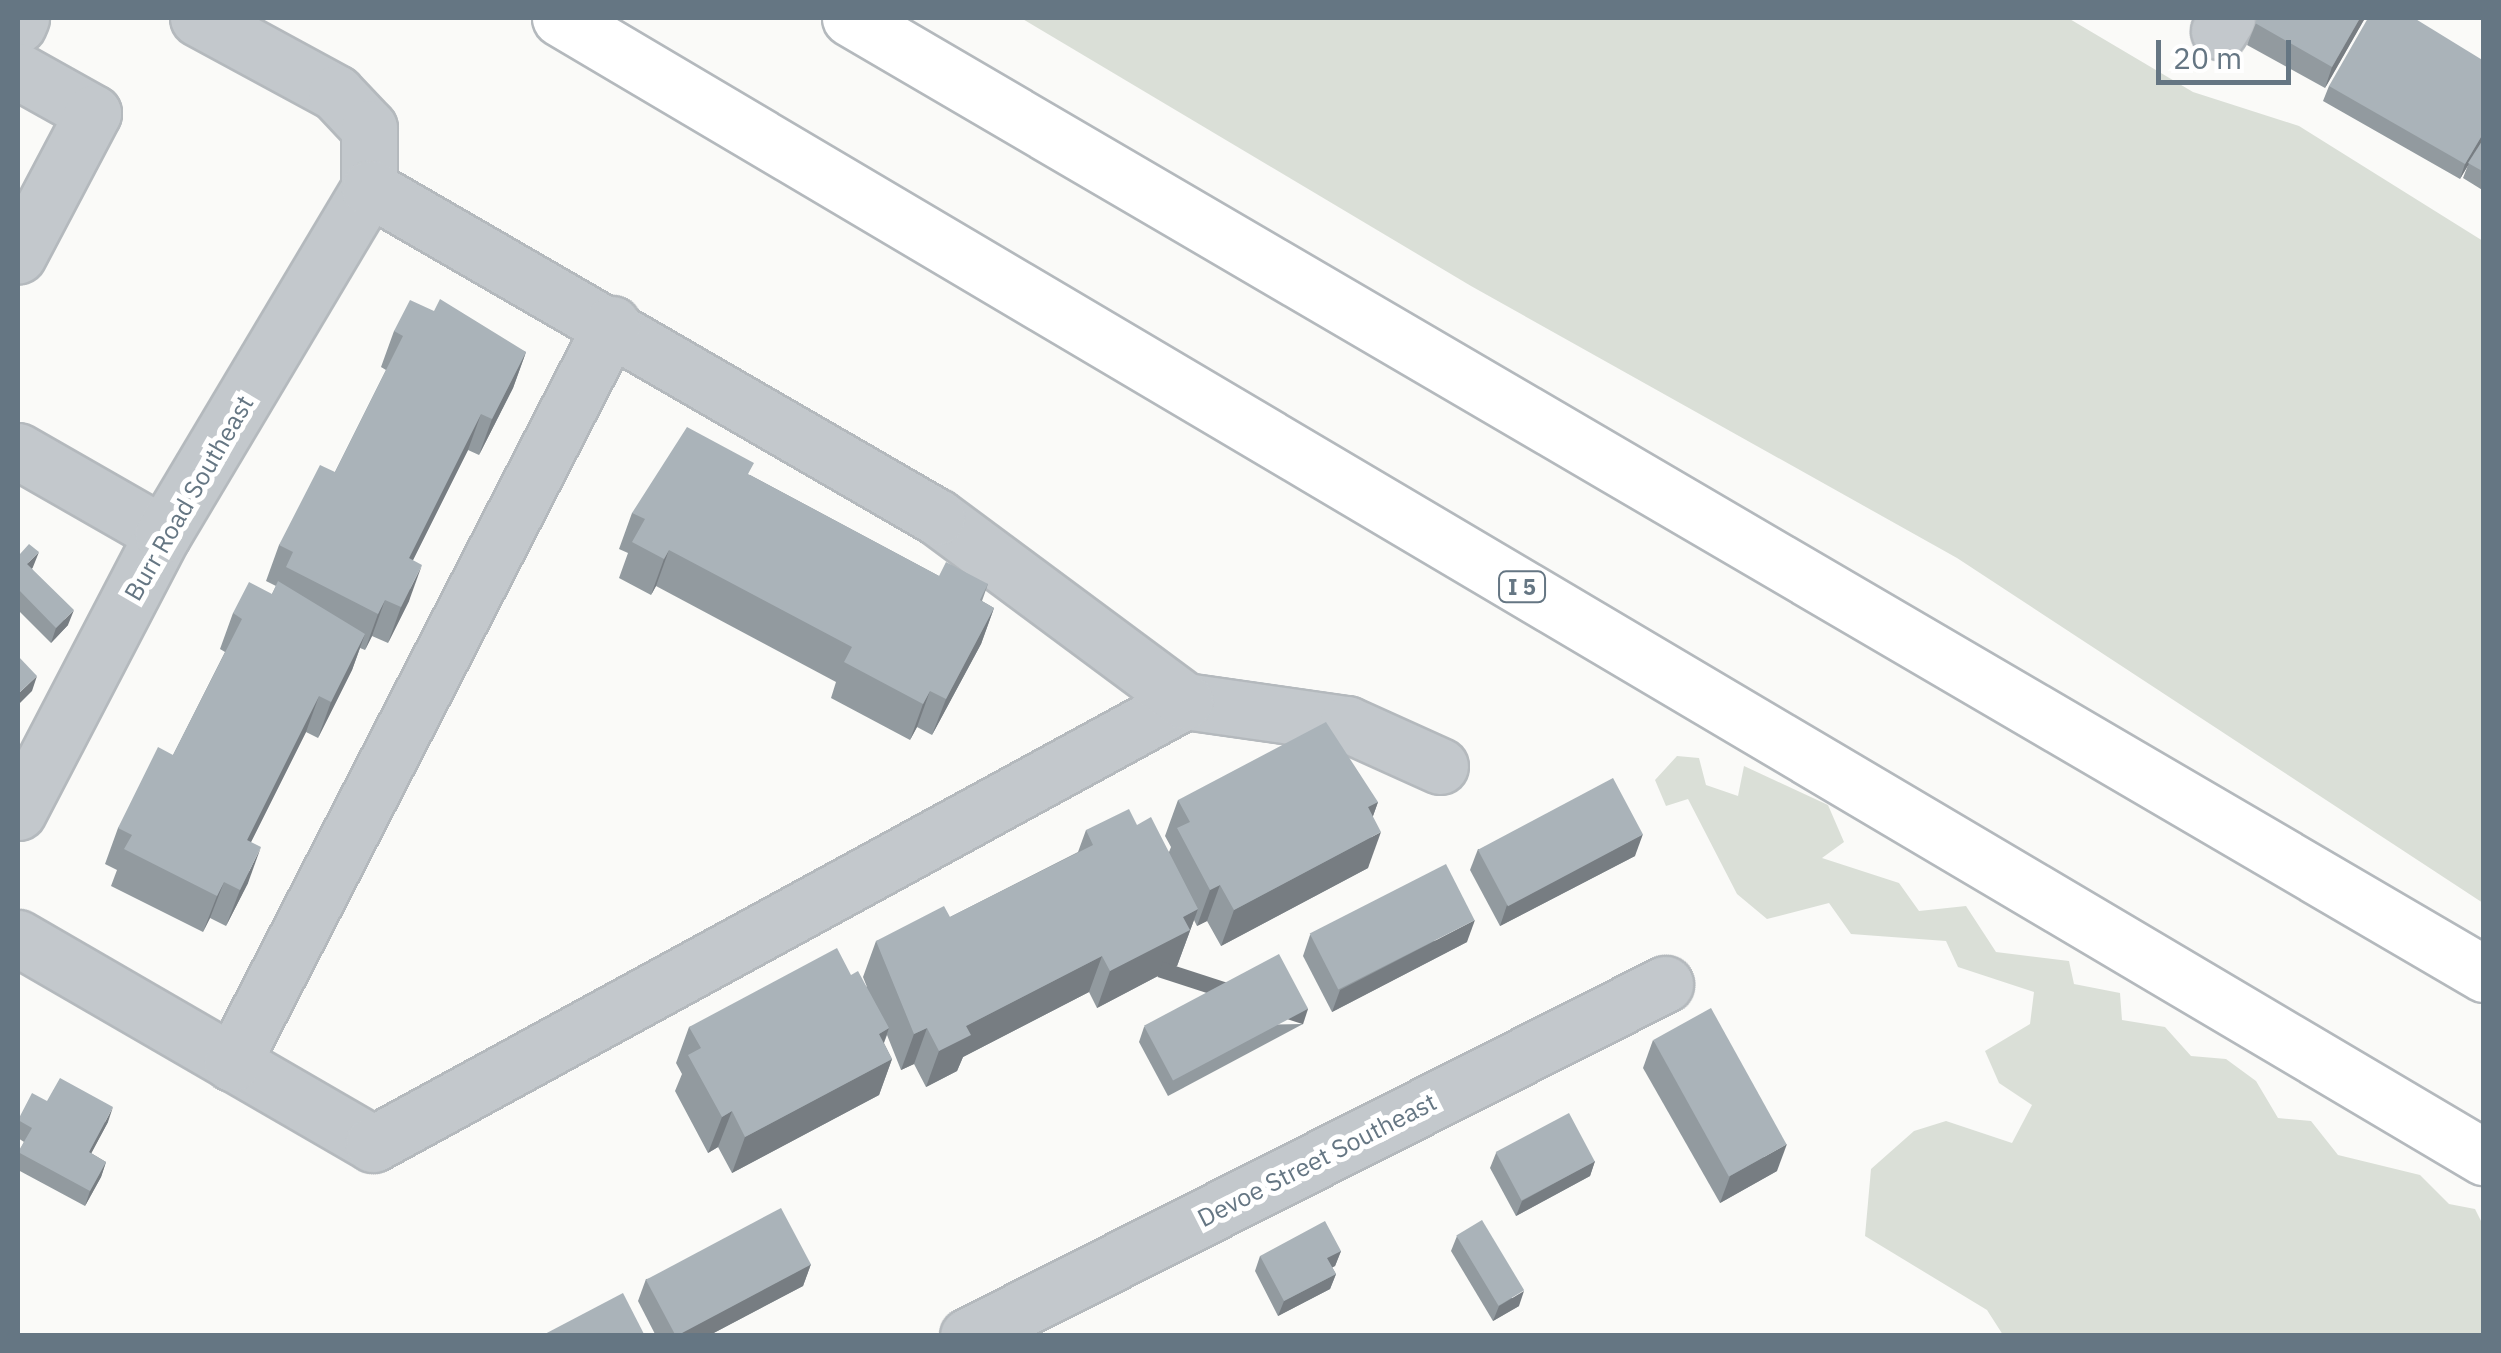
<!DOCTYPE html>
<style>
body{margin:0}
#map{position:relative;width:2501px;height:1353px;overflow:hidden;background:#fafaf8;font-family:"IBM Plex Sans",sans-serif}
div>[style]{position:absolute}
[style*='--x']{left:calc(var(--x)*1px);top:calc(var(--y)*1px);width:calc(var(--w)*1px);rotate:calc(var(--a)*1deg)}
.green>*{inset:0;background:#dadfd7}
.roads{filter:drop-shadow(2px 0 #b4b9bd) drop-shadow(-2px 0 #b4b9bd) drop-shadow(0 2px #b4b9bd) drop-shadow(0 -2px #b4b9bd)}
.minor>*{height:55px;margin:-27.5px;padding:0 27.5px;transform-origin:27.5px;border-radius:27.5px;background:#c3c8cc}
.highway>*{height:55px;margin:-27.5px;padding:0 27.5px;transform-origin:27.5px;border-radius:27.5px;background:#fff}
.wall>*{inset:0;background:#929a9f}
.shaded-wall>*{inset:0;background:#777d82;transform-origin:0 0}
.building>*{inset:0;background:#aab3b9;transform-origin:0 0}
span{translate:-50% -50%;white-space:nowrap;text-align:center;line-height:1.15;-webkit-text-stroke:10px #fff;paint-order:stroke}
.shield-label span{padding:2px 8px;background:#fff;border:2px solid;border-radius:8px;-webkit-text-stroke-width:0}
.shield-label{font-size:22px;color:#657683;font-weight:700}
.street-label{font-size:25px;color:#657683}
.frame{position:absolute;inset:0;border:20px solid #657683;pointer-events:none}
.scale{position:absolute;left:2156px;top:40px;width:135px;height:45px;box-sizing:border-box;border:5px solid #657683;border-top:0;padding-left:12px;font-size:30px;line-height:35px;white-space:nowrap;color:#657683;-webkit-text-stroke:8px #fff;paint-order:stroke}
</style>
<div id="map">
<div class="green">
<i style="clip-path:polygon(1021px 18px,2068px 18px,2193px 92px,2299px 126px,2483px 241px,2483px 903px,1957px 558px,1471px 286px)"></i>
<i style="clip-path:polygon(1677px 756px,1699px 758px,1706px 785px,1738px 796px,1744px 766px,1828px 805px,1844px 842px,1822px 858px,1899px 883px,1919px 911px,1966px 906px,1996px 952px,2069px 961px,2074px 984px,2120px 993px,2122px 1020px,2165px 1027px,2191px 1056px,2226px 1059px,2256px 1081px,2278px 1118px,2311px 1121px,2338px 1155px,2420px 1175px,2449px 1204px,2475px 1209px,2483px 1225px,2483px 1335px,2003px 1335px,1987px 1310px,1865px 1236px,1871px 1169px,1914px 1131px,1946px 1121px,2012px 1143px,2032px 1105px,1999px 1083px,1985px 1051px,2030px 1024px,2034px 992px,1958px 967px,1946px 941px,1851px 934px,1829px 903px,1767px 919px,1737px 894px,1688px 799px,1666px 806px,1655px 780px)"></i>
</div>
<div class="roads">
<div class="minor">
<i style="--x:198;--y:18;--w:157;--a:28.5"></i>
<i style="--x:336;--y:93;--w:48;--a:46.7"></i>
<i style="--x:369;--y:128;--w:60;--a:90"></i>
<i style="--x:18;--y:25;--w:8;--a:-67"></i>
<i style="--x:2219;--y:31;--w:15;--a:-58"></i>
<i style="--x:18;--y:71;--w:86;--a:29.2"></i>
<i style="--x:93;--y:113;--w:161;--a:117.8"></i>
<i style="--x:18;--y:451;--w:167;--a:29.8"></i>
<i style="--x:1185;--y:701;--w:164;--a:8.1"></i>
<i style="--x:1347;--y:724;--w:102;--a:24.3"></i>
<i style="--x:18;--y:812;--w:314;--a:-62.5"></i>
<i style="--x:163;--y:534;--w:403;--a:-59.2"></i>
<i style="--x:18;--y:938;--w:410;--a:30.1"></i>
<i style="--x:373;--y:1144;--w:925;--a:-28.62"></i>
<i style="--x:1185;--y:701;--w:309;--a:-143.4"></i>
<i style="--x:937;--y:517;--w:656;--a:-149.92"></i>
<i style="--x:232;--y:1063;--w:831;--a:-62.79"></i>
<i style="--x:968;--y:1336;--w:781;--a:-26.79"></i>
</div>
<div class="highway">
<i style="--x:560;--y:18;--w:2236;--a:30.63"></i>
<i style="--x:850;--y:18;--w:1893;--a:30.33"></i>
</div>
</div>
<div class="wall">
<i style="clip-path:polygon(2258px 18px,2365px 18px,2325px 88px,2247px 45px)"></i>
<i style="clip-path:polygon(2484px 61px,2484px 191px,2463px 178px,2468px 165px,2460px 179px,2323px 101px,2329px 86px)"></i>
<i style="clip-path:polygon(434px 311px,526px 352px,513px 388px,479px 455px,468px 450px,413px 560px,409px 601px,388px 643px,372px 636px,365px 650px,360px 648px,352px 670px,318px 738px,306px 732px,251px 842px,248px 883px,226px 926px,210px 918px,203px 932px,111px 886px,117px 870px,105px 864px,118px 828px,173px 755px,225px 652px,220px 649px,233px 613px,272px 594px,276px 586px,266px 581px,279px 545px,335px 472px,386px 370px,381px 367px,394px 331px)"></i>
<i style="clip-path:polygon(750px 475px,939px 576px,988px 584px,982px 601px,994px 608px,981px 644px,932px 735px,917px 727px,910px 740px,831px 698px,836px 682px,656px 586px,651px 595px,619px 578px,628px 553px,619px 549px,632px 513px)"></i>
<i style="clip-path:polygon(18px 550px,20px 554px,33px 567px,32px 569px,68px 625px,51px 643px,18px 610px)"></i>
<i style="clip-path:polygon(1178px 800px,1378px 802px,1373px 816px,1368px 868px,1221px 946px,1207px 921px,1197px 926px,1194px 920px,1177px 966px,1097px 1008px,1089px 992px,963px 1057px,957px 1071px,926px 1087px,914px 1064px,901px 1070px,887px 1035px,884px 1043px,892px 1059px,879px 1095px,732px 1173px,718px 1147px,708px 1153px,675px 1091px,682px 1074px,676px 1063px,689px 1027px,851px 975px,867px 987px,863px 977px,876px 941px,950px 917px,1078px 852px,1086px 830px,1137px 825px,1169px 852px,1171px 847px,1165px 836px)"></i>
<i style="clip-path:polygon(1478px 849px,1635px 856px,1500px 926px,1470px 870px)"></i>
<i style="clip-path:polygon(1310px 935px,1467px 942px,1332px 1012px,1303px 956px)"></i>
<i style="clip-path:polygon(1303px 1024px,1168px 1096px,1139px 1042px,1144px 1027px)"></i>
<i style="clip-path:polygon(1653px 1040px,1777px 1171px,1720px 1203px,1643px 1068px)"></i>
<i style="clip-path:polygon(18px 1120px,108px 1122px,91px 1153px,106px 1162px,101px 1177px,85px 1206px,18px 1170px,18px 1155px,24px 1142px,18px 1138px)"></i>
<i style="clip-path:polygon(1496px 1153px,1595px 1161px,1590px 1176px,1516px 1216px,1490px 1168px)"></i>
<i style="clip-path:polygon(1457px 1236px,1519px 1306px,1493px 1321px,1451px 1251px)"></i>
<i style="clip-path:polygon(1341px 1251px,1335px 1266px,1332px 1267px,1336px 1274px,1330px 1289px,1278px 1316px,1255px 1271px,1260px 1256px)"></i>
<i style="clip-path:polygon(811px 1264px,803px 1286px,708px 1336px,656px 1336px,638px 1301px,646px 1279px)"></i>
</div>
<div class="shaded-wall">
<i style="clip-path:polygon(2360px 18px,2365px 18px,2325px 88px,2332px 67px)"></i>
<i style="clip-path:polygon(2484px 132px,2484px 138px,2460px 179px,2465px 164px)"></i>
<i style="clip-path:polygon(526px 352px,513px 388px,479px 455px,492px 419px)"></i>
<i style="clip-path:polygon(481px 414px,468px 450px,396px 594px,409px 558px)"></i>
<i style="clip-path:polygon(669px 550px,656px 586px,651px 595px,664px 559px)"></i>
<i style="clip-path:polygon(39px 552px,33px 567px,22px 579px,27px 564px)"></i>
<i style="clip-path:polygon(422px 565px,409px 601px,388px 643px,401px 607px)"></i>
<i style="clip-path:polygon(385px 600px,372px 636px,365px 650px,378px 614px)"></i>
<i style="clip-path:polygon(994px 608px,981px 644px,932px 735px,946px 699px)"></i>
<i style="clip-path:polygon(74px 610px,68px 625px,51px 643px,56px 628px)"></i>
<i style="clip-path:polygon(365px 634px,352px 670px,318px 738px,331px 702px)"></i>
<i style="clip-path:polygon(37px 676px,32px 691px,18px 705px,19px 693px)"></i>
<i style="clip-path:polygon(930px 691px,917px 727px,910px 740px,923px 704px)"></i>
<i style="clip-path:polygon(319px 696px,306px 732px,234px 876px,247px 840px)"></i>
<i style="clip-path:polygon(1378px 802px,1365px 838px,1368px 807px)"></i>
<i style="clip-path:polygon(1381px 832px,1368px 868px,1221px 946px,1234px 910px)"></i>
<i style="clip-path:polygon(1643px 834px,1635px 856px,1500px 926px,1507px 905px)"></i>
<i style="clip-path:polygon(261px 847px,248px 883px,226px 926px,240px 890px)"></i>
<i style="clip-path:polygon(224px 882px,210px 918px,203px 932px,217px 896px)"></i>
<i style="clip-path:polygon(1220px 885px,1207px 921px,1197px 926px,1210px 890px)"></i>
<i style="clip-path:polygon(1198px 909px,1177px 966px,1097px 1008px,1110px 971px,1183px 917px)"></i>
<i style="clip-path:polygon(1475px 920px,1467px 942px,1332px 1012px,1340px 990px)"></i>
<i style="clip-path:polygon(1102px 956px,1089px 992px,963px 1057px,957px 1071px,926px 1087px,939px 1051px,966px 1026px)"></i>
<i style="left:1308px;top:1009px;width:16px;height:153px;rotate:108deg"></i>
<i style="clip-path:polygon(889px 1028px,876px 1064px,879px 1034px)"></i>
<i style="clip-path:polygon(927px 1028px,914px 1064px,901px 1070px,914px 1034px)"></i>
<i style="clip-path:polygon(892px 1059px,879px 1095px,732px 1173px,745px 1137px)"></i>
<i style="clip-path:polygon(113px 1107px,108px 1122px,84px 1167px,89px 1152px)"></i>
<i style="clip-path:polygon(732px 1111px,718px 1147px,708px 1153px,722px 1117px)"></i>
<i style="clip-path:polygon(1787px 1144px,1777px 1171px,1720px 1203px,1730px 1176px)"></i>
<i style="clip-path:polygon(1595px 1161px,1590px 1176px,1516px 1216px,1522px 1201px)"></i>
<i style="clip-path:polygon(106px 1162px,101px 1177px,85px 1206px,90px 1191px)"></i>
<i style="clip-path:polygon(1341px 1251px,1335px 1266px,1322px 1273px,1327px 1258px)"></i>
<i style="clip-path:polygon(811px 1264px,803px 1286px,708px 1336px,675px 1336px)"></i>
<i style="clip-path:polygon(1336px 1274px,1330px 1289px,1278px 1316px,1284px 1301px)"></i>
<i style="clip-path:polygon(1524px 1291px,1519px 1306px,1493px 1321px,1499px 1306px)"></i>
</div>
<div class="building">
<i style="clip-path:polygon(2258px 18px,2360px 18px,2332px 67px,2255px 23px)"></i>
<i style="clip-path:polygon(2368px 18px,2414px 18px,2484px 61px,2484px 132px,2465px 164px,2329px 86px)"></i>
<i style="clip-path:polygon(2484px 138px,2484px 172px,2468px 163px)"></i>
<i style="clip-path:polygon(440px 299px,526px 352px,492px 419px,481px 414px,409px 558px,422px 565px,401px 607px,385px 600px,378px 614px,286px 567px,293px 552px,279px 545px,320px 465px,335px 472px,403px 336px,394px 331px,410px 300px,434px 311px)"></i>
<i style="clip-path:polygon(687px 427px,754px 463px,748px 474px,939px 576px,946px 562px,988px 584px,980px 600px,994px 608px,946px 699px,930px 691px,923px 704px,844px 662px,852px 647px,669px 550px,664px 559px,632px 542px,645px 519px,632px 513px)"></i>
<i style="clip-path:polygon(29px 544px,39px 552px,27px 564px,74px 610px,56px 628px,18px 589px,18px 550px,20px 554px)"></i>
<i style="clip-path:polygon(278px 581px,365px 634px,331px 702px,319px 696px,247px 840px,261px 847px,240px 890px,224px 882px,217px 896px,124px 849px,132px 835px,118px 828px,158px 747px,173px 755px,242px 619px,233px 613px,249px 582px,272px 594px)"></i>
<i style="clip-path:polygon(18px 656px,37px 676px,19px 693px,18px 692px)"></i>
<i style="clip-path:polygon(1326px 722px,1378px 802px,1368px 807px,1381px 832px,1234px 910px,1220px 885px,1210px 890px,1177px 828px,1190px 822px,1178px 800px)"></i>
<i style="left:1613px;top:778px;width:64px;height:153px;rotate:62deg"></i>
<i style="clip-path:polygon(1129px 809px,1137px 825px,1151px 817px,1198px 909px,1183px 917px,1190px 930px,1110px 971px,1102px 956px,966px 1026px,971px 1035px,939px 1051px,927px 1028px,914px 1034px,876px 941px,944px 906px,950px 917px,1093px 845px,1086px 830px)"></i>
<i style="left:1446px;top:864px;width:63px;height:153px;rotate:63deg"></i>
<i style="clip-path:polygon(837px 948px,851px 975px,858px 971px,889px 1028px,879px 1034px,892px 1059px,745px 1137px,732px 1111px,722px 1117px,688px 1055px,701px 1048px,689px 1027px)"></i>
<i style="left:1279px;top:954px;width:62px;height:153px;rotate:62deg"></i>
<i style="left:1711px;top:1008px;width:156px;height:66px;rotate:61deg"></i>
<i style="clip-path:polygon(60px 1078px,113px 1107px,89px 1152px,106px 1162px,90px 1191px,18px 1152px,32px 1128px,18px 1120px,32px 1093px,47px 1101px)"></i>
<i style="left:1569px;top:1113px;width:55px;height:83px;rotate:62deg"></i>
<i style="left:781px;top:1208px;width:64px;height:153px;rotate:62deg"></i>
<i style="left:1482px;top:1220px;width:82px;height:30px;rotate:59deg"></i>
<i style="clip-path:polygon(1325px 1221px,1341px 1251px,1327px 1258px,1336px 1274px,1284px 1301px,1260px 1256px)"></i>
<i style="clip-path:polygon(623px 1293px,645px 1336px,541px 1336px)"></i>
</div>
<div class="shield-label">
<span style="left:1522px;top:587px">I 5</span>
</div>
<div class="street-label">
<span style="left:189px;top:498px;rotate:-60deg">Burr Road Southeast</span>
<span style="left:1317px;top:1160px;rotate:-27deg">Devoe Street Southeast</span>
</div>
<div class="frame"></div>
<div class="scale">20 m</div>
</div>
